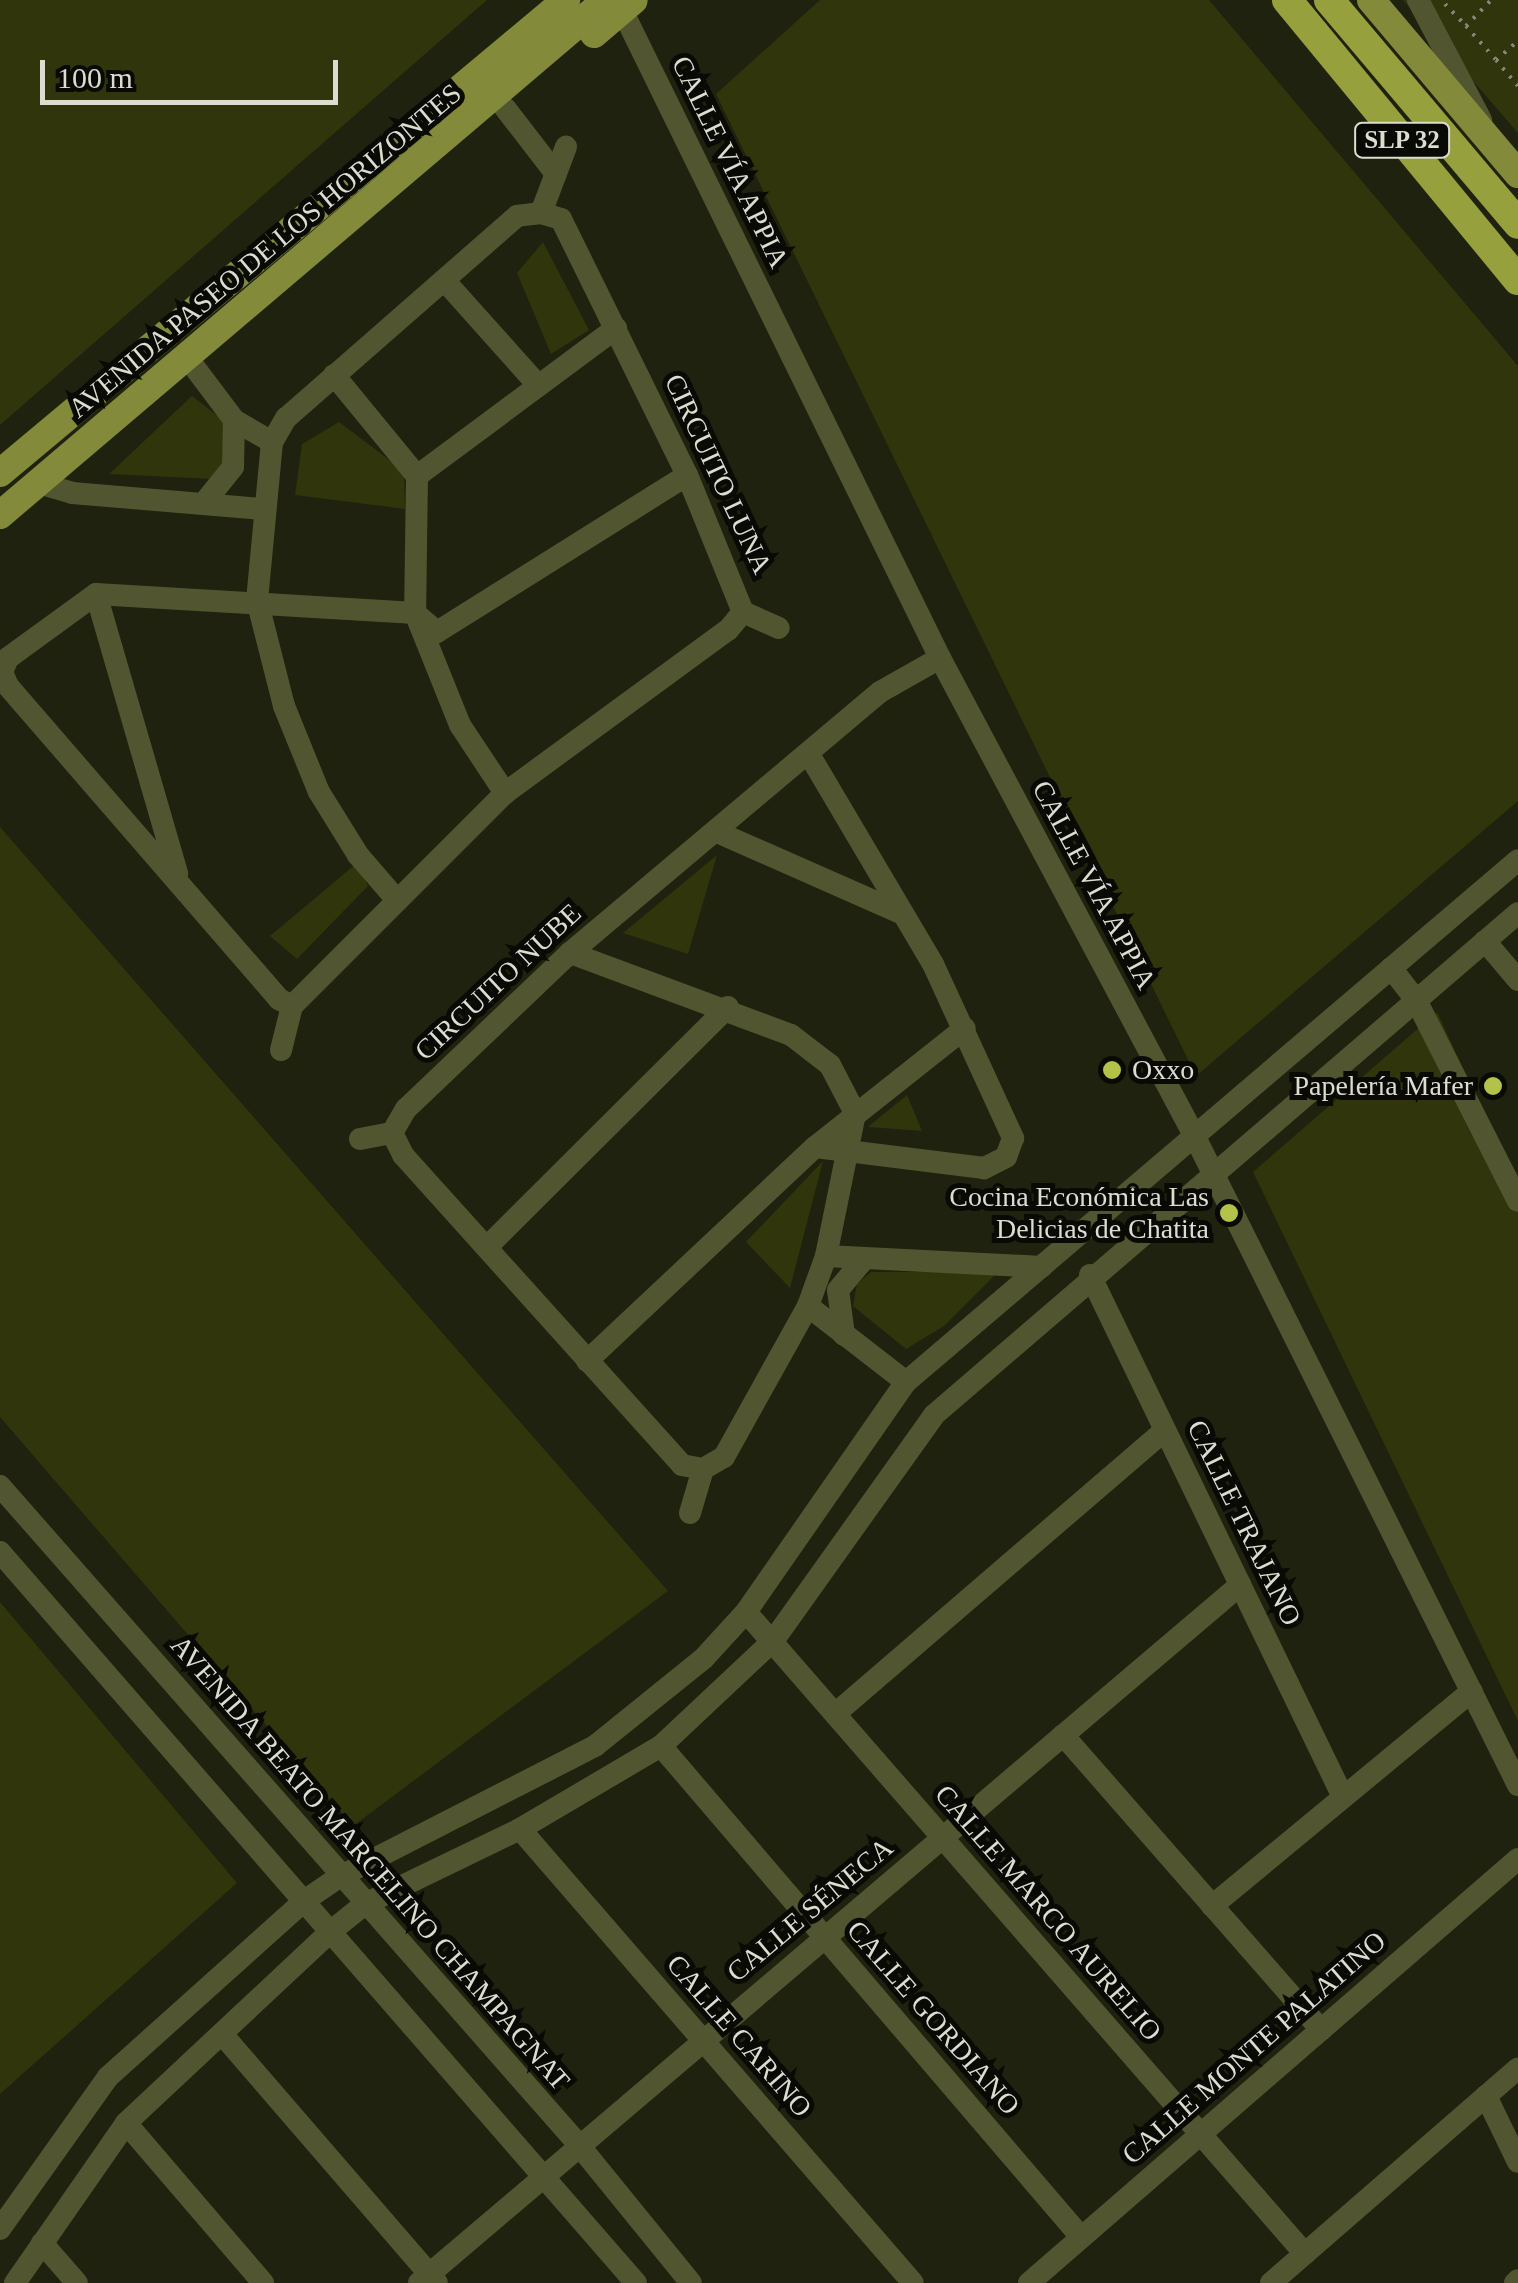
<!DOCTYPE html>
<meta charset="utf-8">
<style>
body{margin:0}
#map{position:relative;width:1518px;height:2283px;overflow:hidden;background:#1f220e;font-family:Georgia,serif}
div>[style]{position:absolute}
[style*='--x']{left:calc(var(--x)*1px);top:calc(var(--y)*1px);width:calc(var(--w)*1px);rotate:calc(var(--a)*1deg)}
.green>*{inset:0;background:#31350b}
.path>*{height:4px;margin-top:-2px;transform-origin:0;background:repeating-linear-gradient(90deg,#848677 0 2.5px,transparent 0 10.5px)}
.minor>*{height:22px;margin:-11px;padding:0 11px;transform-origin:11px;border-radius:11px;background:#515631}
.major>*{height:28px;margin:-14px;padding:0 14px;transform-origin:14px;border-radius:14px;background:#838b3b}
.highway>*{height:30px;margin:-15px;padding:0 15px;transform-origin:15px;border-radius:15px;background:#96a03d}
.dots>*{width:28px;height:28px;translate:-50% -50%;box-sizing:border-box;border:5px solid #090a04;border-radius:50%}
span{translate:-50% -50%;white-space:nowrap;text-align:center;line-height:1.15;-webkit-text-stroke:10px #090a04;paint-order:stroke}
.shield-label span{padding:2px 8px;background:#090a04;border:2px solid;border-radius:8px;-webkit-text-stroke-width:0}
.shield-label{font-size:25px;color:#dbddd1;font-weight:700}
.street-label{font-size:28px;color:#dbddd1}
.poi-label{font-size:28px;color:#dbddd1}
.left{translate:0 -50%;text-align:left}
.right{translate:-100% -50%;text-align:right}
.scale{position:absolute;left:40px;top:60px;width:298px;height:45px;box-sizing:border-box;border:5px solid #dbddd1;border-top:0;padding-left:12px;font-size:30px;line-height:35px;white-space:nowrap;color:#dbddd1;-webkit-text-stroke:8px #090a04;paint-order:stroke}
</style>
<div id="map">
<div class="green">
<i style="clip-path:polygon(0 0,487px 0,0 425px)"></i>
<i style="clip-path:polygon(820px 0,1209px 0,1518px 366px,1518px 801px,1196px 1076px,716px 94px)"></i>
<i style="clip-path:polygon(1403px 0,1518px 0,1518px 133px)"></i>
<i style="clip-path:polygon(543px 242px,589px 330px,551px 354px,517px 273px)"></i>
<i style="clip-path:polygon(192px 396px,224px 421px,231px 451px,213px 479px,109px 474px)"></i>
<i style="clip-path:polygon(339px 422px,404px 471px,405px 509px,295px 495px,302px 444px)"></i>
<i style="clip-path:polygon(0 827px,668px 1591px,353px 1826px,0 1417px)"></i>
<i style="clip-path:polygon(717px 855px,688px 954px,623px 933px)"></i>
<i style="clip-path:polygon(357px 863px,368px 886px,297px 959px,270px 936px)"></i>
<i style="clip-path:polygon(1437px 1012px,1518px 1188px,1518px 1721px,1253px 1172px)"></i>
<i style="clip-path:polygon(907px 1095px,922px 1131px,869px 1127px,869px 1126px)"></i>
<i style="clip-path:polygon(823px 1161px,790px 1288px,746px 1242px)"></i>
<i style="clip-path:polygon(871px 1272px,998px 1272px,944px 1326px,906px 1349px,853px 1306px,857px 1284px)"></i>
<i style="clip-path:polygon(0 1602px,237px 1883px,0 2094px)"></i>
</div>
<div class="path">
<i style="--x:1445;--y:4;--w:30;--a:46"></i>
<i style="--x:1466;--y:26;--w:36;--a:-46"></i>
<i style="--x:1466;--y:26;--w:45;--a:48.6"></i>
<i style="--x:1496;--y:60;--w:29;--a:-41"></i>
<i style="--x:1496;--y:60;--w:34;--a:50"></i>
</div>
<div class="minor">
<i style="--x:1418;--y:0;--w:136;--a:62.3"></i>
<i style="--x:622;--y:10;--w:722;--a:63.86"></i>
<i style="--x:940;--y:658;--w:543;--a:61.97"></i>
<i style="--x:1195;--y:1137;--w:724;--a:63.51"></i>
<i style="--x:505;--y:108;--w:83;--a:52.3"></i>
<i style="--x:541;--y:213;--w:71;--a:-69.3"></i>
<i style="--x:444;--y:280;--w:138;--a:48.2"></i>
<i style="--x:186;--y:356;--w:80;--a:53.1"></i>
<i style="--x:234;--y:420;--w:44;--a:30.1"></i>
<i style="--x:334;--y:375;--w:131;--a:50.6"></i>
<i style="--x:417;--y:476;--w:137;--a:90.8"></i>
<i style="--x:415;--y:613;--w:121;--a:68.1"></i>
<i style="--x:460;--y:725;--w:82;--a:56.5"></i>
<i style="--x:417;--y:476;--w:248;--a:-36.6"></i>
<i style="--x:38;--y:483;--w:35;--a:16"></i>
<i style="--x:72;--y:493;--w:190;--a:4.8"></i>
<i style="--x:204;--y:503;--w:46;--a:-51.1"></i>
<i style="--x:233;--y:467;--w:47;--a:-88.8"></i>
<i style="--x:96;--y:594;--w:291;--a:73.8"></i>
<i style="--x:743;--y:612;--w:39;--a:24"></i>
<i style="--x:810;--y:756;--w:242;--a:59.4"></i>
<i style="--x:933;--y:964;--w:192;--a:65.3"></i>
<i style="--x:1013;--y:1138;--w:20;--a:110"></i>
<i style="--x:1006;--y:1157;--w:25;--a:153"></i>
<i style="--x:984;--y:1168;--w:170;--a:-172.9"></i>
<i style="--x:717;--y:832;--w:203;--a:23.8"></i>
<i style="--x:1485;--y:941;--w:51;--a:49.8"></i>
<i style="--x:1391;--y:968;--w:41;--a:52"></i>
<i style="--x:1416;--y:1000;--w:225;--a:63.1"></i>
<i style="--x:292;--y:1006;--w:301;--a:-45"></i>
<i style="--x:505;--y:793;--w:276;--a:-36.2"></i>
<i style="--x:728;--y:630;--w:23;--a:-50"></i>
<i style="--x:743;--y:612;--w:148;--a:-112.2"></i>
<i style="--x:687;--y:475;--w:285;--a:-116.2"></i>
<i style="--x:561;--y:219;--w:21;--a:-163"></i>
<i style="--x:541;--y:213;--w:24;--a:173"></i>
<i style="--x:517;--y:216;--w:307;--a:138.8"></i>
<i style="--x:286;--y:418;--w:28;--a:120"></i>
<i style="--x:272;--y:442;--w:159;--a:95.4"></i>
<i style="--x:257;--y:600;--w:109;--a:75.7"></i>
<i style="--x:284;--y:706;--w:93;--a:67.9"></i>
<i style="--x:319;--y:792;--w:74;--a:58.2"></i>
<i style="--x:358;--y:855;--w:60;--a:49.1"></i>
<i style="--x:292;--y:1006;--w:15;--a:-152"></i>
<i style="--x:279;--y:999;--w:414;--a:-130.9"></i>
<i style="--x:8;--y:686;--w:15;--a:-113"></i>
<i style="--x:2;--y:672;--w:15;--a:-67"></i>
<i style="--x:8;--y:658;--w:109;--a:-36"></i>
<i style="--x:96;--y:594;--w:320;--a:3.4"></i>
<i style="--x:415;--y:613;--w:29;--a:41"></i>
<i style="--x:437;--y:632;--w:295;--a:-32.1"></i>
<i style="--x:281;--y:1050;--w:45;--a:-76"></i>
<i style="--x:392;--y:1133;--w:25;--a:63"></i>
<i style="--x:403;--y:1155;--w:417;--a:48"></i>
<i style="--x:682;--y:1465;--w:21;--a:11"></i>
<i style="--x:703;--y:1469;--w:24;--a:-30"></i>
<i style="--x:724;--y:1457;--w:173;--a:-60.9"></i>
<i style="--x:808;--y:1306;--w:53;--a:-70.2"></i>
<i style="--x:826;--y:1256;--w:146;--a:-78.5"></i>
<i style="--x:855;--y:1113;--w:54;--a:-117.5"></i>
<i style="--x:830;--y:1065;--w:49;--a:-142.4"></i>
<i style="--x:791;--y:1035;--w:236;--a:-159.6"></i>
<i style="--x:392;--y:1133;--w:28;--a:-60"></i>
<i style="--x:406;--y:1109;--w:226;--a:-43.6"></i>
<i style="--x:570;--y:953;--w:405;--a:-40.1"></i>
<i style="--x:880;--y:692;--w:69;--a:-29.5"></i>
<i style="--x:360;--y:1139;--w:33;--a:-11"></i>
<i style="--x:487;--y:1247;--w:340;--a:-44.9"></i>
<i style="--x:826;--y:1256;--w:216;--a:2.9"></i>
<i style="--x:1090;--y:1275;--w:580;--a:64.14"></i>
<i style="--x:808;--y:1306;--w:124;--a:37.8"></i>
<i style="--x:844;--y:1335;--w:45;--a:-97.6"></i>
<i style="--x:838;--y:1290;--w:40;--a:-50"></i>
<i style="--x:587;--y:1361;--w:313;--a:-43.2"></i>
<i style="--x:815;--y:1147;--w:191;--a:-38.4"></i>
<i style="--x:0;--y:1486;--w:876;--a:48.7"></i>
<i style="--x:578;--y:2144;--w:179;--a:50.9"></i>
<i style="--x:690;--y:1513;--w:46;--a:-73.5"></i>
<i style="--x:0;--y:1552;--w:969;--a:48.98"></i>
<i style="--x:746;--y:1612;--w:851;--a:48.95"></i>
<i style="--x:835;--y:1714;--w:435;--a:-40.7"></i>
<i style="--x:1063;--y:1735;--w:392;--a:48.8"></i>
<i style="--x:661;--y:1746;--w:646;--a:49.46"></i>
<i style="--x:520;--y:1829;--w:600;--a:49.12"></i>
<i style="--x:1212;--y:1906;--w:337;--a:-39.6"></i>
<i style="--x:222;--y:2034;--w:329;--a:49.2"></i>
<i style="--x:1486;--y:2096;--w:73;--a:64.1"></i>
<i style="--x:126;--y:2123;--w:211;--a:49.4"></i>
<i style="--x:0;--y:2229;--w:186;--a:-54.6"></i>
<i style="--x:108;--y:2077;--w:263;--a:-41.9"></i>
<i style="--x:304;--y:1901;--w:42;--a:-34.4"></i>
<i style="--x:339;--y:1877;--w:288;--a:-27.1"></i>
<i style="--x:595;--y:1746;--w:140;--a:-38.9"></i>
<i style="--x:704;--y:1658;--w:62;--a:-47.6"></i>
<i style="--x:746;--y:1612;--w:280;--a:-55.2"></i>
<i style="--x:906;--y:1382;--w:804;--a:-40.46"></i>
<i style="--x:42;--y:2243;--w:53;--a:48.8"></i>
<i style="--x:15;--y:2283;--w:195;--a:-55.2"></i>
<i style="--x:126;--y:2123;--w:279;--a:-43.1"></i>
<i style="--x:330;--y:1932;--w:45;--a:-38.7"></i>
<i style="--x:365;--y:1904;--w:172;--a:-25.8"></i>
<i style="--x:520;--y:1829;--w:164;--a:-30.5"></i>
<i style="--x:661;--y:1746;--w:154;--a:-43.2"></i>
<i style="--x:773;--y:1641;--w:277;--a:-54.5"></i>
<i style="--x:934;--y:1415;--w:770;--a:-40.68"></i>
<i style="--x:419;--y:2283;--w:1078;--a:-40.37"></i>
<i style="--x:1029;--y:2283;--w:647;--a:-40.93"></i>
<i style="--x:1271;--y:2283;--w:327;--a:-41"></i>
<i style="--x:1515;--y:2283;--w:4;--a:-45"></i>
</div>
<div class="major">
<i style="--x:1371;--y:0;--w:228;--a:49.8"></i>
<i style="--x:594;--y:34;--w:52;--a:-40.4"></i>
<i style="--x:0;--y:473;--w:738;--a:-39.89"></i>
<i style="--x:0;--y:515;--w:795;--a:-40.36"></i>
</div>
<div class="highway">
<i style="--x:1287;--y:0;--w:363;--a:50.5"></i>
<i style="--x:1329;--y:0;--w:293;--a:49.8"></i>
</div>
<div class="dots">
<i style="left:1112px;top:1070px;background:#b5c249"></i>
<i style="left:1493px;top:1086px;background:#b5c249"></i>
<i style="left:1229px;top:1213px;background:#b5c249"></i>
</div>
<div class="shield-label">
<span style="left:1402px;top:140px">SLP 32</span>
</div>
<div class="street-label">
<span style="left:730px;top:162px;rotate:64deg">CALLE VÍA APPIA</span>
<span style="left:265px;top:251px;rotate:-40deg">AVENIDA PASEO DE LOS HORIZONTES</span>
<span style="left:718px;top:474px;rotate:65deg">CIRCUITO LUNA</span>
<span style="left:1094px;top:885px;rotate:62deg">CALLE VÍA APPIA</span>
<span style="left:498px;top:982px;rotate:-43deg">CIRCUITO NUBE</span>
<span style="left:1244px;top:1523px;rotate:64deg">CALLE TRAJANO</span>
<span style="left:370px;top:1863px;rotate:49deg">AVENIDA BEATO MARCELINO CHAMPAGNAT</span>
<span style="left:810px;top:1910px;rotate:-40deg">CALLE SÉNECA</span>
<span style="left:1048px;top:1913px;rotate:49deg">CALLE MARCO AURELIO</span>
<span style="left:933px;top:2018px;rotate:49deg">CALLE GORDIANO</span>
<span style="left:739px;top:2036px;rotate:49deg">CALLE CARINO</span>
<span style="left:1254px;top:2048px;rotate:-41deg">CALLE MONTE PALATINO</span>
</div>
<div class="poi-label">
<span class="left" style="left:1132px;top:1070px">Oxxo</span>
<span class="right" style="left:1473px;top:1086px">Papelería Mafer</span>
<span class="right" style="left:1209px;top:1213px">Cocina Económica Las<br>Delicias de Chatita</span>
</div>
<div class="scale">100 m</div>
</div>
